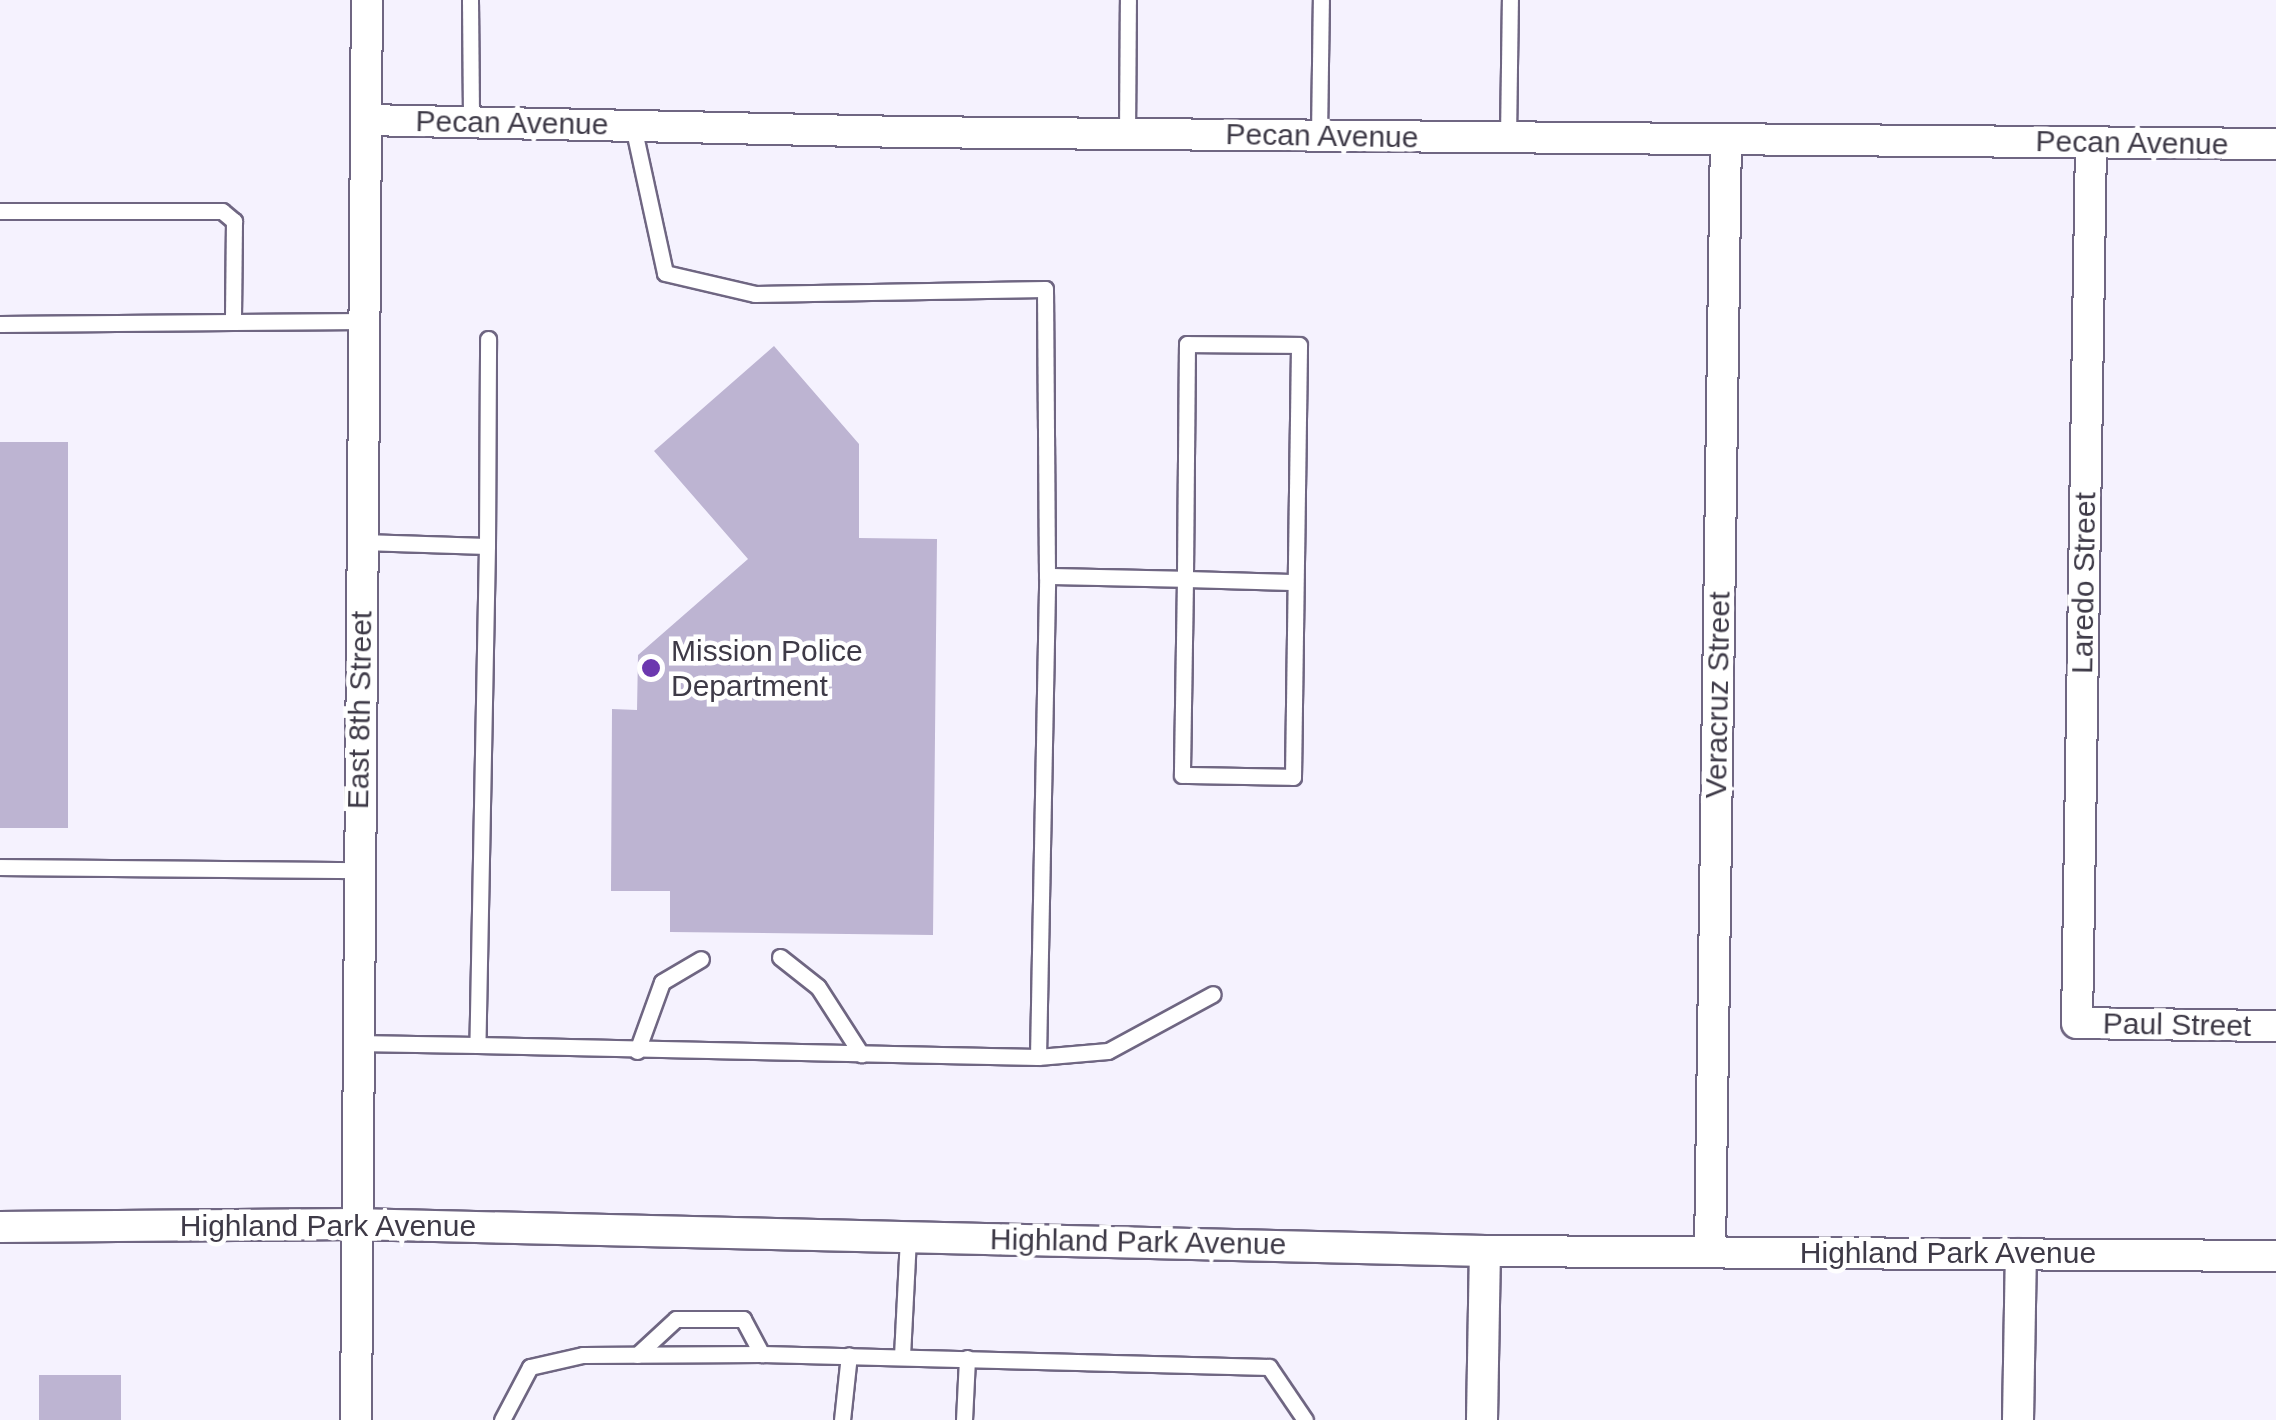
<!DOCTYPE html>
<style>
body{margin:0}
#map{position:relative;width:2276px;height:1420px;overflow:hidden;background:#f5f2fe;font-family:Helvetica,sans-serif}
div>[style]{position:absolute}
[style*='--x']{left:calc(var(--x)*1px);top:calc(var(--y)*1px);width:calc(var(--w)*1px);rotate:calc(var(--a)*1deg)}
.building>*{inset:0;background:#bdb4d2;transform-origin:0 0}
.roads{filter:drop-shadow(2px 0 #6f6682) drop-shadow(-2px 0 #6f6682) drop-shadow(0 2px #6f6682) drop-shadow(0 -2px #6f6682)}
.service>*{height:15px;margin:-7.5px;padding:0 7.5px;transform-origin:7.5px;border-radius:7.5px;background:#fff}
.minor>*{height:30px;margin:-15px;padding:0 15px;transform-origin:15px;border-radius:15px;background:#fff}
.dots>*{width:28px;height:28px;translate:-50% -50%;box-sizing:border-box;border:5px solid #fff;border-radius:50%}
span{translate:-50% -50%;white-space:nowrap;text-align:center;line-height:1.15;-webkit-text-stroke:9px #fff;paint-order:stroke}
.street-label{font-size:30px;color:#3e3a47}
.poi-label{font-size:30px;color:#3e3a47}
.left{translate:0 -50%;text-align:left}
</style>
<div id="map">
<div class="building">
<i style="clip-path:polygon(774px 346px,859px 444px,859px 538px,937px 539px,933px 935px,670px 932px,670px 891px,611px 891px,612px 709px,637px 710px,638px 655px,748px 559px,654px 451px)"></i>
<i style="left:68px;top:442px;width:386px;height:68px;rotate:90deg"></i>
<i style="left:121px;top:1375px;width:45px;height:82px;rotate:90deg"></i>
</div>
<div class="roads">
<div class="service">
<i style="--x:470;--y:0;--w:121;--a:89.5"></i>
<i style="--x:633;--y:126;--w:150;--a:77.7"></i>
<i style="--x:665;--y:273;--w:92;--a:13.1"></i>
<i style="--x:755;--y:294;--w:290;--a:-1"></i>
<i style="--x:1045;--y:289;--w:287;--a:89.6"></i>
<i style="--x:1127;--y:134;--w:134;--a:-89.6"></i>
<i style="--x:1319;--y:136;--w:136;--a:-89.2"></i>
<i style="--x:1508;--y:138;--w:138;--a:-89.2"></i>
<i style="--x:0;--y:211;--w:222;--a:0"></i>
<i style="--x:222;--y:211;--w:16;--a:40"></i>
<i style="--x:234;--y:221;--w:101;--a:90.6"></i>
<i style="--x:233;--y:322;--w:233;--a:179.5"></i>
<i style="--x:233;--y:322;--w:132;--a:-0.4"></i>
<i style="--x:362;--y:542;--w:125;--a:1.8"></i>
<i style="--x:487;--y:546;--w:207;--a:-89.7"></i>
<i style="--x:487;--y:546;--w:499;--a:91.1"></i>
<i style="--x:477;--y:1045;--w:561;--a:1.23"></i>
<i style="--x:1038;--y:1057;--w:481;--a:-88.9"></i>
<i style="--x:1047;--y:576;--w:138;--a:1.2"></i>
<i style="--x:1185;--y:579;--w:196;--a:90.9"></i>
<i style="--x:1182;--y:775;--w:111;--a:1"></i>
<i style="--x:1293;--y:777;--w:432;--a:-89.2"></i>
<i style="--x:1299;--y:345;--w:112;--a:-179.5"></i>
<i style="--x:1187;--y:344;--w:235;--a:90.5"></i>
<i style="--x:1185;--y:579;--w:107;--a:1.6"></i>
<i style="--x:0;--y:867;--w:358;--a:0.5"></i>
<i style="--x:780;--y:957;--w:48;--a:38.3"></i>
<i style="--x:818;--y:987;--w:80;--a:57.3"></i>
<i style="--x:355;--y:1043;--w:122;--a:0.9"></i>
<i style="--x:637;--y:1051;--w:73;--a:-70.1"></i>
<i style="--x:662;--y:982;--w:45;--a:-30.5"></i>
<i style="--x:1038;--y:1057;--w:70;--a:-4.9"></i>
<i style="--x:1108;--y:1051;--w:119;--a:-28.5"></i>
<i style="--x:637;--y:1355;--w:53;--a:-42.7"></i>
<i style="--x:676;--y:1319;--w:67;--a:0"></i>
<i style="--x:743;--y:1319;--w:40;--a:62"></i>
<i style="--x:902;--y:1356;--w:119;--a:-87.1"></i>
<i style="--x:502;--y:1420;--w:60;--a:-62.2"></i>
<i style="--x:530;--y:1367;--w:54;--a:-12.8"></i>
<i style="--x:583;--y:1355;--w:179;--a:-0.3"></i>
<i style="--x:762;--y:1354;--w:507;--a:1.47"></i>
<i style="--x:1269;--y:1367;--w:64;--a:55.8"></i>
<i style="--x:842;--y:1420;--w:65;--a:-83.9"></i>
<i style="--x:964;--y:1420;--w:62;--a:-87.2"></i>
</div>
<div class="minor">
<i style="--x:367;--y:120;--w:537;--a:1.28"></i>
<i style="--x:904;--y:132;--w:1372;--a:0.5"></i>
<i style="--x:2091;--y:142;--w:881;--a:90.91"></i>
<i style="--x:2077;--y:1023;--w:199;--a:0.9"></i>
<i style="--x:0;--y:1227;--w:353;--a:-0.5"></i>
<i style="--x:353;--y:1224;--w:1132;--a:1.37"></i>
<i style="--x:1485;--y:1251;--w:791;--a:0.36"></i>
<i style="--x:1710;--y:1251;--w:1112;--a:-89.18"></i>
<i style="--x:356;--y:1420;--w:1420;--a:-89.56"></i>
<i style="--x:1482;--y:1420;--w:169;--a:-89"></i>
<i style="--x:2018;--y:1420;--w:166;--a:-89"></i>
</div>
</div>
<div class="dots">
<i style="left:651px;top:668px;background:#6c38af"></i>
</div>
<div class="street-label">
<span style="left:512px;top:123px;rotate:1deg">Pecan Avenue</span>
<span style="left:1322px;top:136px;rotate:1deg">Pecan Avenue</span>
<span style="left:2132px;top:143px;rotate:1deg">Pecan Avenue</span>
<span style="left:2084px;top:583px;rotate:-89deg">Laredo Street</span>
<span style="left:1718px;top:695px;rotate:-89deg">Veracruz Street</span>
<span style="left:360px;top:710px;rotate:-89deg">East 8th Street</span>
<span style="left:2177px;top:1025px;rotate:1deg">Paul Street</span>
<span style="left:328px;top:1226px">Highland Park Avenue</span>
<span style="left:1138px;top:1242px;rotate:1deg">Highland Park Avenue</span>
<span style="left:1948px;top:1253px">Highland Park Avenue</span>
</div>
<div class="poi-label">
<span class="left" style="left:671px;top:668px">Mission Police<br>Department</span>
</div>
</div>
